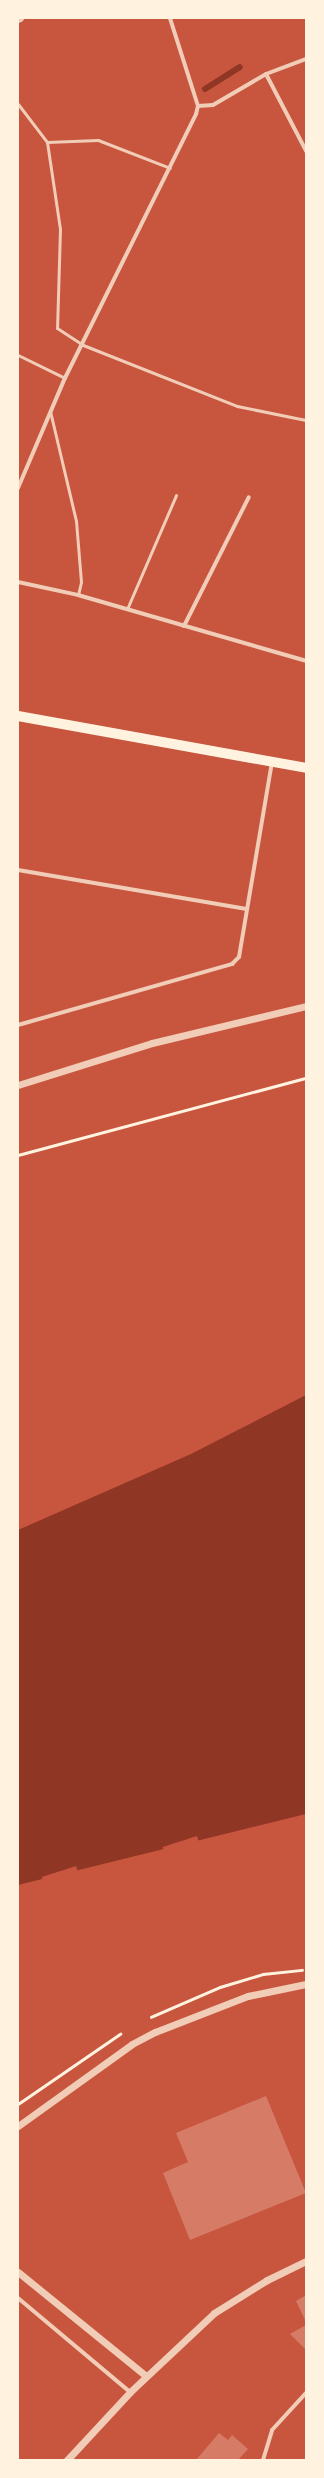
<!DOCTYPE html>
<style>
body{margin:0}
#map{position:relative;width:324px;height:2478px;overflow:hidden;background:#c8553d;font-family:Montserrat,sans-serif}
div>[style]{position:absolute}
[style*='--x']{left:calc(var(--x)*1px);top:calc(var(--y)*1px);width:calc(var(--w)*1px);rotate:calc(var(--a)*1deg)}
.water>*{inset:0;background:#8f3625}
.pier>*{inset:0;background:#c8553d;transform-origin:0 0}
.stream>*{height:6px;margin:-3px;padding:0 3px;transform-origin:3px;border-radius:3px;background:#8f3625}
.building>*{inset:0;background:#d67c66}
.path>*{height:2.5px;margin:-1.25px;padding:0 1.25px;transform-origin:1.25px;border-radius:1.25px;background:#fff3e0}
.service>*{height:3px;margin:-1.5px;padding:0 1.5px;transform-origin:1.5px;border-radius:1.5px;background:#f1ccb7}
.minor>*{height:4px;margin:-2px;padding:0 2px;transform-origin:2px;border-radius:2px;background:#f1ccb7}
.tertiary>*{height:7px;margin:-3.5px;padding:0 3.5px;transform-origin:3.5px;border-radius:3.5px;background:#f1ccb7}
.primary>*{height:10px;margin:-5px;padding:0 5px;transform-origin:5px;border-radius:5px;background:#fff3e0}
span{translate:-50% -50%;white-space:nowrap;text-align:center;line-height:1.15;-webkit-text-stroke:3px #fff3e0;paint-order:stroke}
.frame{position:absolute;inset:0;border:19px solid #fff3e0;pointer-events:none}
</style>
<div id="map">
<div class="water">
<i style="clip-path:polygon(306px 1395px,306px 1814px,18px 1885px,18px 1530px,191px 1454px)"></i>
</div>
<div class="pier">
<i style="left:197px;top:1836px;width:6px;height:36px;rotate:72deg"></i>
<i style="left:76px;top:1866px;width:6px;height:36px;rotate:72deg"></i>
</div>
<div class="stream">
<i style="--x:205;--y:89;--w:41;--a:-32.2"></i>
</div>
<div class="building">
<i style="clip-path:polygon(266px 2096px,306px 2193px,190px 2240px,163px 2173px,188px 2162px,176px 2133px)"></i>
<i style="clip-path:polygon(306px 2295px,306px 2322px,296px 2301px)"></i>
<i style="clip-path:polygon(306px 2325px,306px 2350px,290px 2334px)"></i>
<i style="clip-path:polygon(219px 2433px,228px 2440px,232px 2435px,248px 2449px,238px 2460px,196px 2460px)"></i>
</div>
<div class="path">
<i style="--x:18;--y:1155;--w:298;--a:-15"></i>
<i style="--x:151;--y:2017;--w:75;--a:-23.5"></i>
<i style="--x:220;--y:1987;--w:45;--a:-16.8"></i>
<i style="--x:263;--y:1974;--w:39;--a:-6"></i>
<i style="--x:18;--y:2104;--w:124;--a:-34.5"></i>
</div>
<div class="service">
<i style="--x:18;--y:104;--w:48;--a:52.7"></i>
<i style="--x:47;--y:142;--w:88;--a:81.5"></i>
<i style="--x:60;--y:229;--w:99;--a:91.7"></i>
<i style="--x:57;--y:328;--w:31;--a:33"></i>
<i style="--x:83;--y:345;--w:166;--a:21.6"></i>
<i style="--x:237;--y:406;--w:70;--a:11.5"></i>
<i style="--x:47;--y:142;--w:51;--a:-2.2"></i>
<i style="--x:98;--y:140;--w:77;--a:21.3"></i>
<i style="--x:18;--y:355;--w:52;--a:26.1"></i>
<i style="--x:50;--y:411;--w:113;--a:76.7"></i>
<i style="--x:76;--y:521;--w:61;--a:85.3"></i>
<i style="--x:81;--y:582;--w:13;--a:103"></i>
<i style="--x:127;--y:609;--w:124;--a:-66.7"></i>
</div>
<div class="minor">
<i style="--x:266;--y:74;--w:87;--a:62.5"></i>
<i style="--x:198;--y:106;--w:15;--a:-4"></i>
<i style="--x:213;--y:105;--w:61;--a:-30.3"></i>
<i style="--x:266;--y:74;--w:43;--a:-20.6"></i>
<i style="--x:18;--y:488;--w:120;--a:-66.9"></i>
<i style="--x:65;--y:378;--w:295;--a:-63.6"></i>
<i style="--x:196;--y:114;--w:8;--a:-76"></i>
<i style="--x:198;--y:106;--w:92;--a:-107.7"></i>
<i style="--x:18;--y:582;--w:61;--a:12.2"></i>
<i style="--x:78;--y:595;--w:237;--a:16.1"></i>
<i style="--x:184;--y:626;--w:144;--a:-63.3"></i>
<i style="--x:18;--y:870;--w:232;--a:9.7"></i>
<i style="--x:18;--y:1025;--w:223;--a:-15.9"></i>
<i style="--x:232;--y:964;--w:10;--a:-45"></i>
<i style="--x:239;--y:957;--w:198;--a:-80.4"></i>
<i style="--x:18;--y:2298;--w:146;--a:40"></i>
<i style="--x:263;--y:2460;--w:31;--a:-73"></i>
<i style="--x:272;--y:2430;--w:50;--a:-47.4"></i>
</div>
<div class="tertiary">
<i style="--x:18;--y:19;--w:2;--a:-27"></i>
<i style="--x:18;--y:1085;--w:140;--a:-17.4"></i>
<i style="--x:152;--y:1043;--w:158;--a:-13.5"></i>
<i style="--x:18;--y:2126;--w:140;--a:-35.7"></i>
<i style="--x:132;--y:2044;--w:26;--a:-28"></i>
<i style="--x:155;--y:2032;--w:100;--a:-21.2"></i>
<i style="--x:248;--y:1996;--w:59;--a:-11.7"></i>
<i style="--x:18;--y:2272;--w:165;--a:39.1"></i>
<i style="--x:67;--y:2460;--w:93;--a:-47.2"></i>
<i style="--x:130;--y:2392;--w:115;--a:-43.2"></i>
<i style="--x:214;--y:2313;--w:62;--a:-31.9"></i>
<i style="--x:267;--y:2280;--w:43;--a:-26"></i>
</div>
<div class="primary">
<i style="--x:18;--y:716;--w:293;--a:10.2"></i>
</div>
<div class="frame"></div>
</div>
